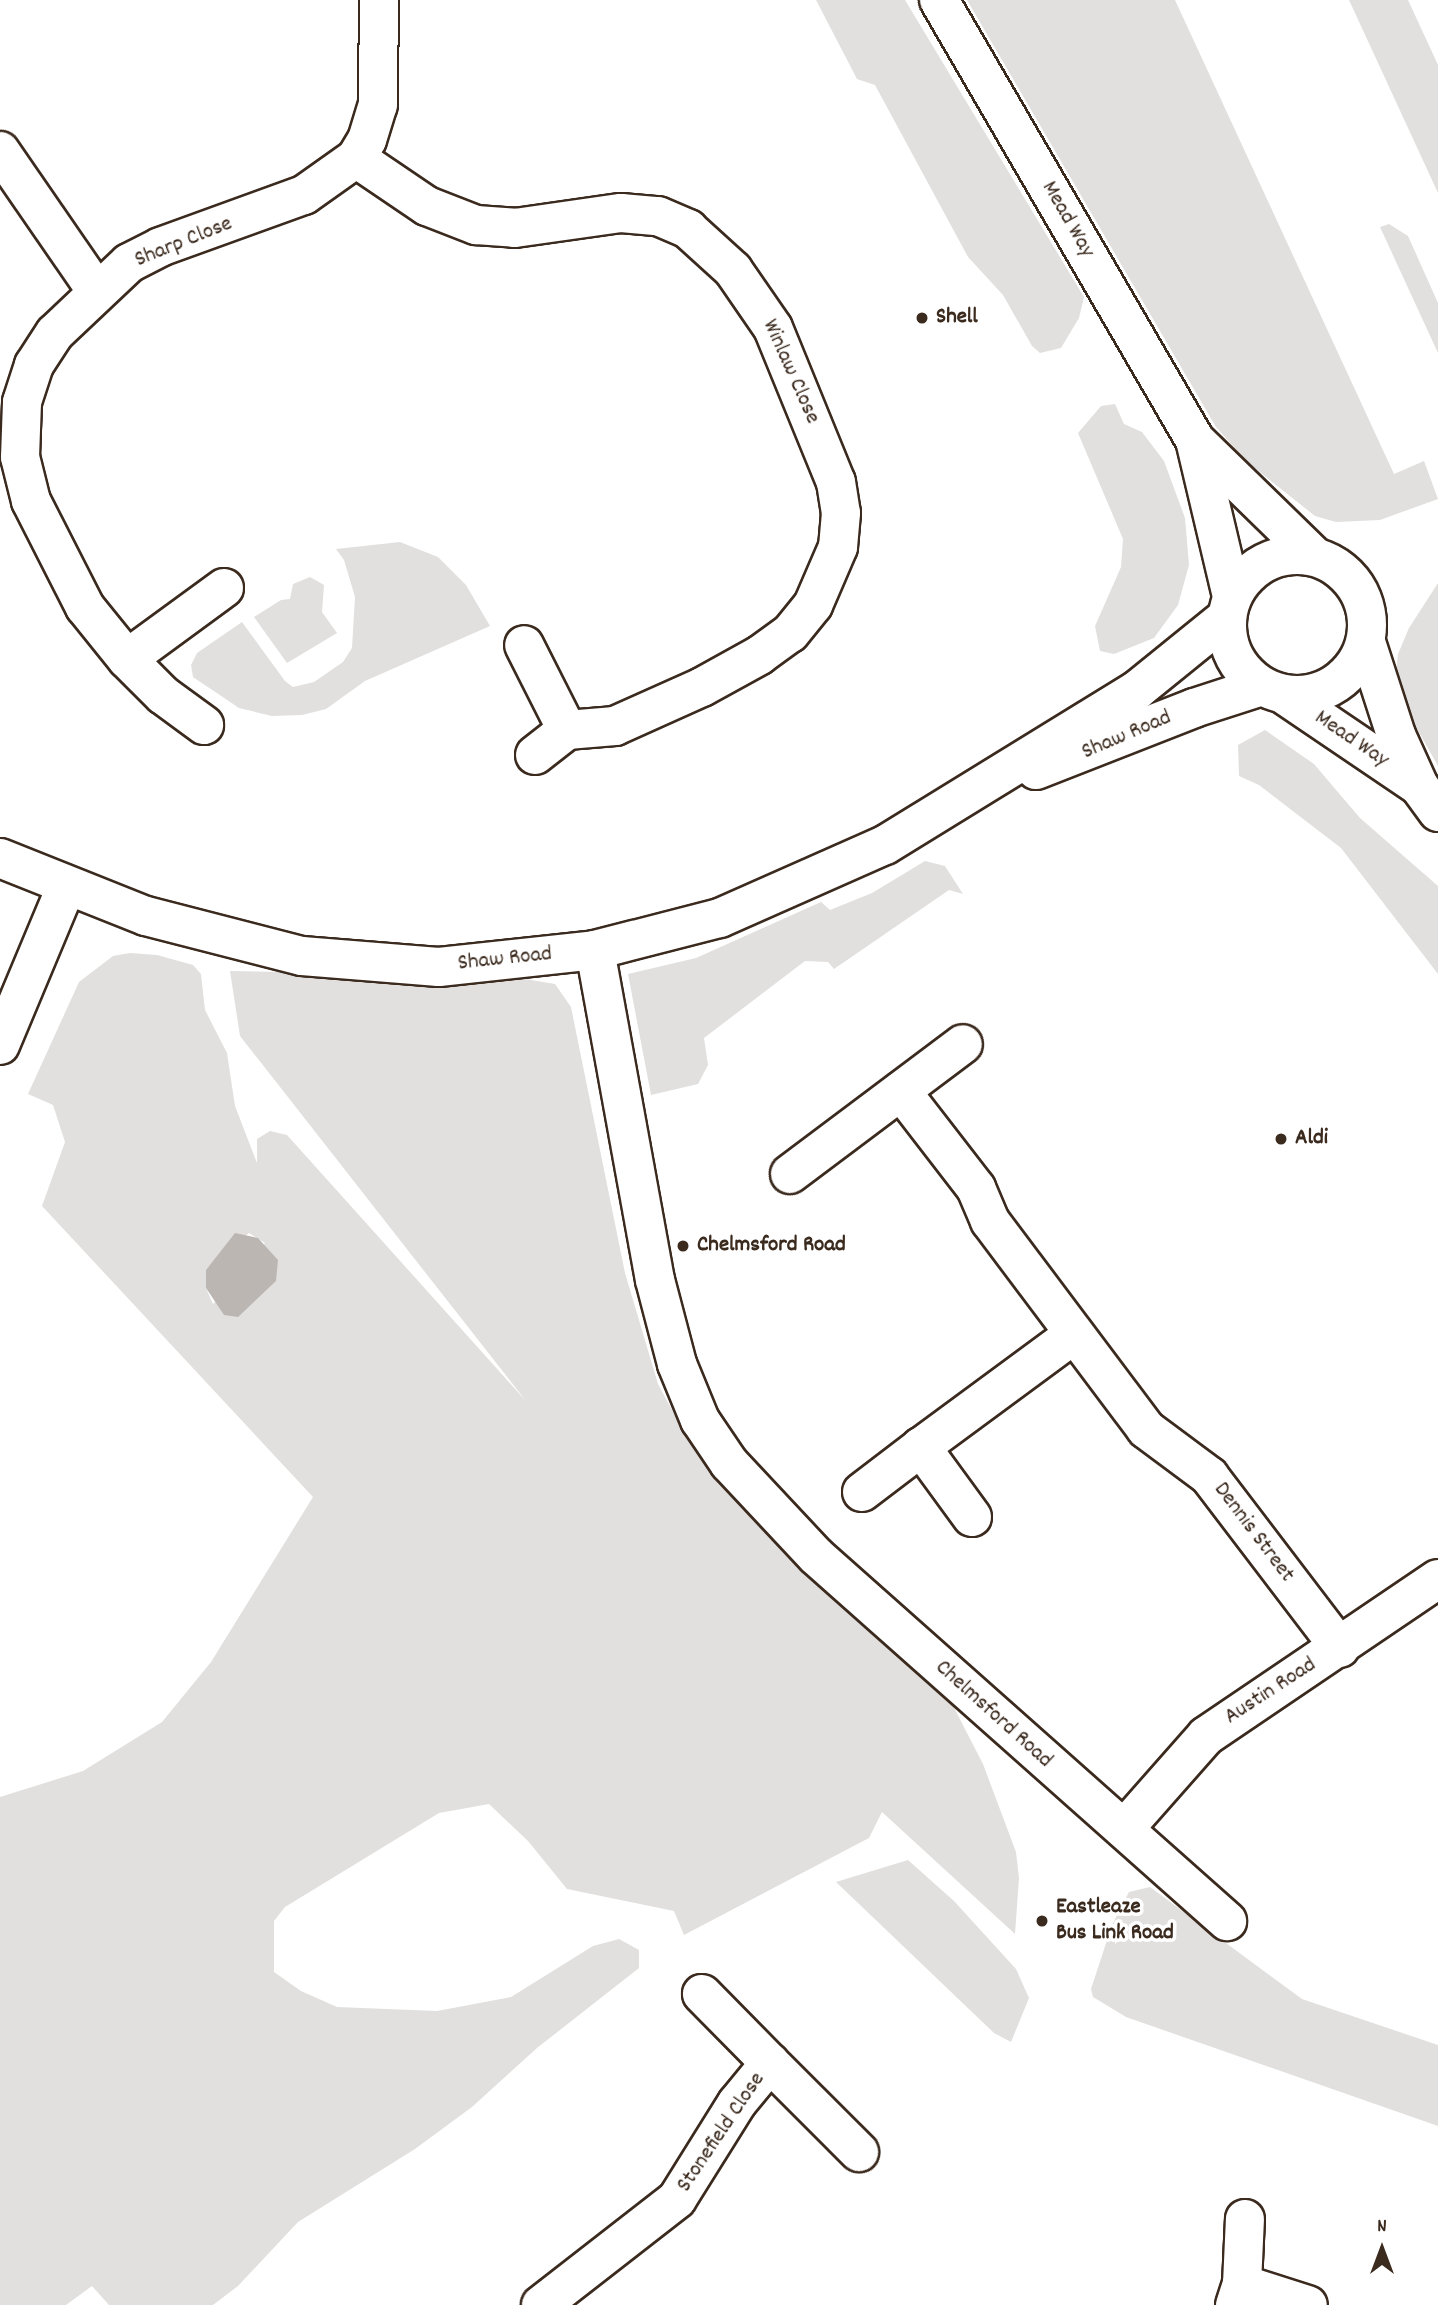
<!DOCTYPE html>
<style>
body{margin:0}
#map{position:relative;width:1438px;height:2305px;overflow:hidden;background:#fff;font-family:Dekko,sans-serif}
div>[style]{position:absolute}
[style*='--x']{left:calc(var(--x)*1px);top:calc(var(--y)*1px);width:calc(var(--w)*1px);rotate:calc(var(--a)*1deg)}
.green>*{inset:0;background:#e2e0de}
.water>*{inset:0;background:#bcb6b3}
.roads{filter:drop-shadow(2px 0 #3b2a1e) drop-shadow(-2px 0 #3b2a1e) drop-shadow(0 2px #3b2a1e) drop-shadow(0 -2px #3b2a1e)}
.street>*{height:38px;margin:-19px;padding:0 19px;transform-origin:19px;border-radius:19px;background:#fff}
.secondary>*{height:38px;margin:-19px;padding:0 19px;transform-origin:19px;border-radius:19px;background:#fff}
.secondary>.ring{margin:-19px;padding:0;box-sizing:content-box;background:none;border:38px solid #fff;border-radius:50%}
.dots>*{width:19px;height:19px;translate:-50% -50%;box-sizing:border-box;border:4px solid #fff;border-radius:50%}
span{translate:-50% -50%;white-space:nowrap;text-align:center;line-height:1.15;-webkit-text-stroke:7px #fff;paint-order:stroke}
.street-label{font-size:23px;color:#3b2a1e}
.poi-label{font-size:23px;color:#3b2a1e;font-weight:700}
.left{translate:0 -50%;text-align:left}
.north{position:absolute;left:1347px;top:2214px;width:70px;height:70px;-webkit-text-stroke:5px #fff;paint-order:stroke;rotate:0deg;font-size:19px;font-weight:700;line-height:28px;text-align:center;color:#3b2a1e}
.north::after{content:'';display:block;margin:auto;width:24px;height:32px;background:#3b2a1e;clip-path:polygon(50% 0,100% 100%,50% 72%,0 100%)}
</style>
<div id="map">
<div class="green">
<i style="clip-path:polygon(816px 0,905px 0,1084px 297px,1079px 318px,1061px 348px,1040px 353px,1032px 346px,1003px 295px,968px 257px,875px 85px,857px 79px)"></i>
<i style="clip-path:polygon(967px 0,1175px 0,1394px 474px,1424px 461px,1438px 499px,1380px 520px,1336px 522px,1315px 516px,1246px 461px,1216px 427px)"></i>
<i style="clip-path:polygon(1349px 0,1408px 0,1438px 65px,1438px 193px)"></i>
<i style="clip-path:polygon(1389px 224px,1408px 236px,1438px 303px,1438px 353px,1380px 227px)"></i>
<i style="clip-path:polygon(1115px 404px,1124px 424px,1142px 432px,1164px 461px,1185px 518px,1189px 565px,1178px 605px,1154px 638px,1114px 654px,1100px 651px,1095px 626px,1121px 567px,1123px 539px,1078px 433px,1101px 406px)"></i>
<i style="clip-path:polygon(400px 542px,438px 557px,466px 585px,490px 626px,365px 681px,326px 709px,302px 715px,272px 716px,239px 708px,193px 677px,191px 665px,197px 653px,242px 622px,285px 681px,293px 687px,314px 682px,343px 662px,352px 648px,355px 597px,344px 560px,336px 549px)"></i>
<i style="clip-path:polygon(310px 577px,324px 585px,322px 612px,337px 633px,287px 663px,254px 617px,281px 600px,290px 599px,293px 584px)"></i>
<i style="clip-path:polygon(1438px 583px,1438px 766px,1402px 702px,1396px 675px,1398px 654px,1409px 628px)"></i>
<i style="clip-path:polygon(1265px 730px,1314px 764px,1360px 818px,1438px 886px,1438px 974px,1341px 848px,1259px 785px,1239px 776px,1238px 745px)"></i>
<i style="clip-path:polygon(925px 861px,945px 866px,963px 894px,949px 890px,834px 969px,828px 962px,805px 961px,704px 1038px,708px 1065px,698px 1084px,651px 1095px,628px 974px,696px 958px,821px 902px,830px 910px,872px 893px)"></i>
<i style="clip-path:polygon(evenodd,130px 953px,157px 955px,193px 965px,201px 974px,205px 1010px,227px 1053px,235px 1106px,257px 1163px,257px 1139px,270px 1131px,287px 1135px,526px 1401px,240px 1036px,230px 971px,513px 977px,555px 984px,571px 1007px,625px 1273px,658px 1384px,683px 1430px,753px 1520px,948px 1696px,983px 1764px,1016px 1852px,1019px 1878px,1015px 1934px,882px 1812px,869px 1838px,684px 1935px,674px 1911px,567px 1889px,528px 1841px,489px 1804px,439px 1813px,285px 1907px,274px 1921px,274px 1972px,301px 1991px,337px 2007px,437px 2011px,511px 1997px,593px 1946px,619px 1939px,639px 1950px,639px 1968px,537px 2048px,472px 2107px,415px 2149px,298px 2222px,238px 2286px,213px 2305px,109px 2305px,92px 2286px,66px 2305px,0 2305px,0 1797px,83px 1771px,162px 1722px,211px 1662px,313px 1497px,42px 1206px,65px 1142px,53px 1105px,28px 1094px,79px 982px,113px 956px,130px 953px,249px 1233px,265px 1243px,213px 1304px,206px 1288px,206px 1270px,249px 1233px)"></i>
<i style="clip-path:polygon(908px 1860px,954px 1901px,1016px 1969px,1029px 1998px,1011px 2042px,994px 2033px,836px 1882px)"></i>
<i style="clip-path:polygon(1150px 1887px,1302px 1999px,1438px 2045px,1438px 2126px,1126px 2017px,1093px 1997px,1091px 1989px,1112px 1925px,1129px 1892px)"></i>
</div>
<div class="water">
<i style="clip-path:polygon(235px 1233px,258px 1238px,278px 1260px,276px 1281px,238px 1317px,224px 1315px,206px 1288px,206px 1270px)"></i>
</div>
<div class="roads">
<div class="street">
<i style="--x:0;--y:151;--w:169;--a:55.4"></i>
<i style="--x:356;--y:158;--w:86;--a:34.1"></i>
<i style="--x:427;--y:206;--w:53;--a:21.2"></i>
<i style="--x:476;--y:225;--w:39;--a:4"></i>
<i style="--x:515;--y:228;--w:107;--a:-8.1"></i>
<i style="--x:621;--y:213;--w:37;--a:5"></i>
<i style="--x:658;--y:216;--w:33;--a:23"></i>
<i style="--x:688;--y:229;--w:61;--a:42.3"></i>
<i style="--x:733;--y:270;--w:70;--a:55.4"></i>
<i style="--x:773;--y:328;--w:166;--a:67.8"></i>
<i style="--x:836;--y:482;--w:31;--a:81"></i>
<i style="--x:841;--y:513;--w:34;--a:95"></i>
<i style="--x:838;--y:547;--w:63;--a:113.3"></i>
<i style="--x:813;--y:605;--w:36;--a:129"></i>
<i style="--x:790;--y:633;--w:37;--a:144"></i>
<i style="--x:760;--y:655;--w:66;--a:151.1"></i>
<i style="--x:702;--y:687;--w:95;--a:155.9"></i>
<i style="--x:615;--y:726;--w:48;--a:175.2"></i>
<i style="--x:567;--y:730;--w:95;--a:-116.8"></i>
<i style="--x:224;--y:588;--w:120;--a:143.8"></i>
<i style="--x:127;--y:659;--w:67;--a:-128.9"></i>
<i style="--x:85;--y:607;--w:119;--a:-117"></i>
<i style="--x:31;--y:501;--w:45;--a:-104"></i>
<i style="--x:20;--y:457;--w:55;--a:-87.9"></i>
<i style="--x:22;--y:402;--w:39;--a:-72"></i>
<i style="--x:34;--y:365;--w:38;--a:-57"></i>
<i style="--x:55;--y:333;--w:102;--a:-43.4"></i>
<i style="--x:129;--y:263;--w:35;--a:-27"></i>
<i style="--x:160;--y:247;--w:153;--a:-19.9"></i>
<i style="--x:304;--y:195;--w:64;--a:-35.4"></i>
<i style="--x:356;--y:158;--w:21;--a:-59"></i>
<i style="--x:367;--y:140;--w:37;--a:-73"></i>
<i style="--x:378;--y:105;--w:105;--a:-89.5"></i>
<i style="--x:127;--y:659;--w:51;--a:45"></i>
<i style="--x:163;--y:695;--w:51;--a:36.2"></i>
<i style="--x:535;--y:755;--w:41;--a:-38"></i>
<i style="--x:595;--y:950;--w:335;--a:79.7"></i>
<i style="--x:655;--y:1280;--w:87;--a:75.3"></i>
<i style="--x:677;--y:1364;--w:61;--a:67.7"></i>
<i style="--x:700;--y:1420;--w:52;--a:56"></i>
<i style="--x:729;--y:1463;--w:127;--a:46.9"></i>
<i style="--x:816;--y:1556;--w:550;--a:41.61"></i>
<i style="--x:0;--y:1045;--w:171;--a:-67.3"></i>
<i style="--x:901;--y:1091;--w:123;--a:52.3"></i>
<i style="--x:976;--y:1188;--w:36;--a:67"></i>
<i style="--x:990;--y:1221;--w:260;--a:53.1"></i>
<i style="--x:1146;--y:1429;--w:79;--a:36.7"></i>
<i style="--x:1209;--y:1476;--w:216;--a:52.7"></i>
<i style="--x:790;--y:1174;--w:216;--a:-36.9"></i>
<i style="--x:862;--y:1492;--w:74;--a:-37.3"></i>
<i style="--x:972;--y:1517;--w:87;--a:-126.1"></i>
<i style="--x:921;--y:1447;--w:190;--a:-36.4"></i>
<i style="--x:1124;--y:1829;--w:124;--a:-48.6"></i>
<i style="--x:1206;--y:1736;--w:280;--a:-34.1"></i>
<i style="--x:770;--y:2063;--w:126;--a:45"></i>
<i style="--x:1242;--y:2284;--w:69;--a:17.7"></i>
<i style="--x:541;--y:2305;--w:172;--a:-37.9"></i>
<i style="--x:677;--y:2199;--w:113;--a:-58"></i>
<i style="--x:737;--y:2103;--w:52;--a:-50.5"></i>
<i style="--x:770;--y:2063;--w:97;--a:-134.6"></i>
<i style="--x:1235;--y:2305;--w:22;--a:-72"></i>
<i style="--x:1242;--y:2284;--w:65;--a:-87.4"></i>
</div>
<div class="secondary">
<i style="--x:939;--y:0;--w:509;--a:59.81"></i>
<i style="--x:1195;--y:440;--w:166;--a:44.3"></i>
<i style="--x:1195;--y:440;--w:160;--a:76.7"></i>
<i class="ring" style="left:1227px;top:555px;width:102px;height:102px"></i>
<i style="--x:1366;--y:642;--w:98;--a:72.1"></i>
<i style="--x:1396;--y:735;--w:56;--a:65.7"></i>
<i style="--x:1419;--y:786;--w:32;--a:54"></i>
<i style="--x:1283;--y:694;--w:164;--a:34.1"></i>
<i style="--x:1036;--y:770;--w:170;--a:-21.4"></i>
<i style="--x:1194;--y:708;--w:71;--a:-17.9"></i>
<i style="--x:0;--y:858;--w:157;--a:21.7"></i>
<i style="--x:146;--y:916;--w:161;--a:14.4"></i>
<i style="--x:302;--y:956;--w:137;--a:4.6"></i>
<i style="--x:439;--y:967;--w:157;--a:-6.2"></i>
<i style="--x:595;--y:950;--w:129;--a:-14.4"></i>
<i style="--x:720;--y:918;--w:180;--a:-23.9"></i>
<i style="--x:885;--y:845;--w:296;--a:-31.6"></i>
<i style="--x:1137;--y:690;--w:114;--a:-39"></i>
</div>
</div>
<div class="dots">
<i style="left:922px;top:318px;background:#3b2a1e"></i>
<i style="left:1281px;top:1139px;background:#3b2a1e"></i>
<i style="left:683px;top:1246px;background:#3b2a1e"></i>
<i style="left:1042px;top:1921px;background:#3b2a1e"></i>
</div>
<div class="street-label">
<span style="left:1067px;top:220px;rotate:60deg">Mead Way</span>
<span style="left:184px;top:243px;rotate:-22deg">Sharp Close</span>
<span style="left:790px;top:372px;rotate:66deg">Winlaw Close</span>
<span style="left:1127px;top:736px;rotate:-23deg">Shaw Road</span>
<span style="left:1351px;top:740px;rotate:34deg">Mead Way</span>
<span style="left:505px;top:960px;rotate:-6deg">Shaw Road</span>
<span style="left:1253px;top:1533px;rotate:53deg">Dennis Street</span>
<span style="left:1271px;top:1692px;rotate:-33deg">Austin Road</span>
<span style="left:993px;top:1715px;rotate:42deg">Chelmsford Road</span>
<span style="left:722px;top:2133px;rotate:-56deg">Stonefield Close</span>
</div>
<div class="poi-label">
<span class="left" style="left:936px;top:318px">Shell</span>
<span class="left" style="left:1295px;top:1139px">Aldi</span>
<span class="left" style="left:697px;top:1246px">Chelmsford Road</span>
<span class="left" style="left:1056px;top:1921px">Eastleaze<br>Bus Link Road</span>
</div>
<div class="north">N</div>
</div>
